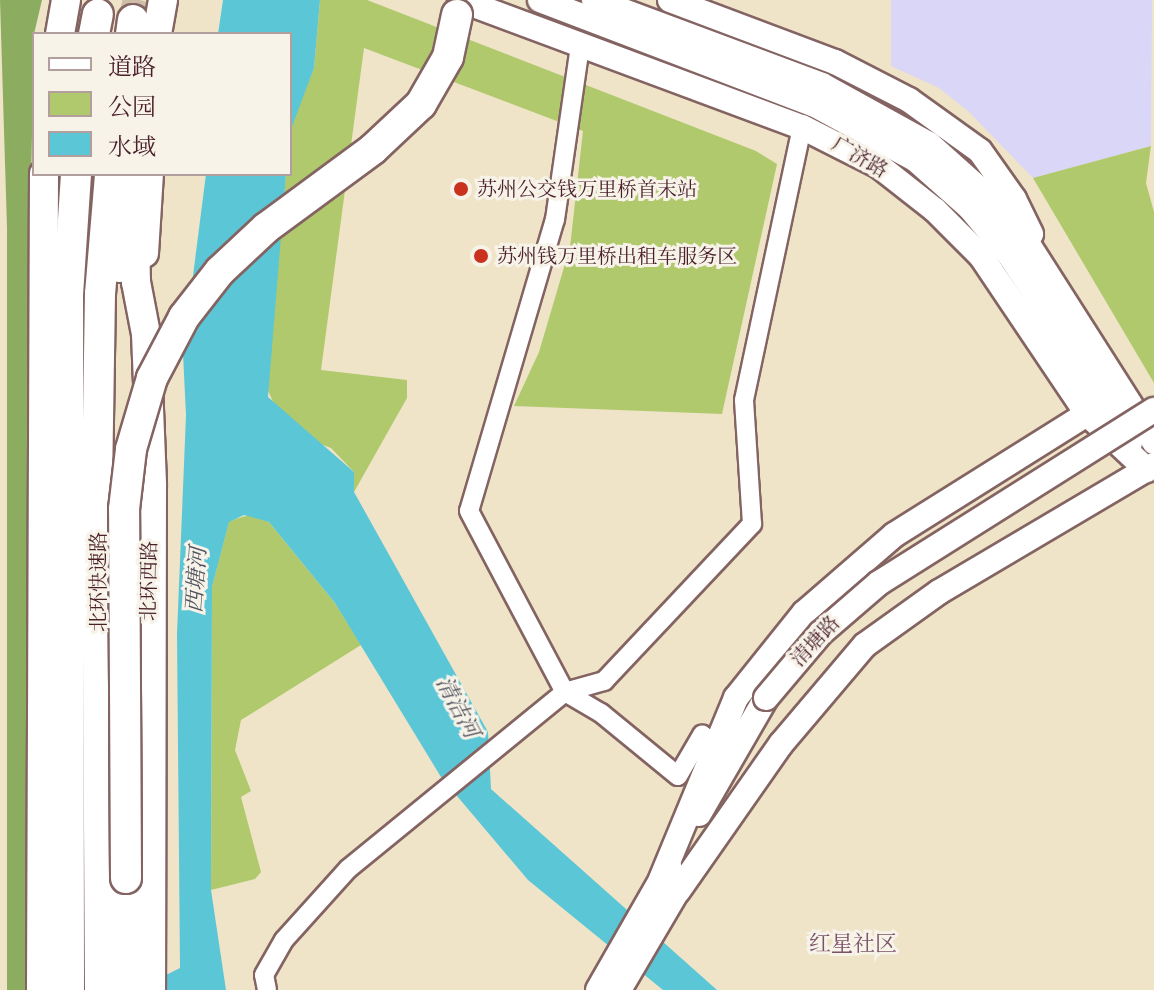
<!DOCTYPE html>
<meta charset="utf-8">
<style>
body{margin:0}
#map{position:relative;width:1154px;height:990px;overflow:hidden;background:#efe4c8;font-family:"Libre Caslon Text","Noto Serif SC",serif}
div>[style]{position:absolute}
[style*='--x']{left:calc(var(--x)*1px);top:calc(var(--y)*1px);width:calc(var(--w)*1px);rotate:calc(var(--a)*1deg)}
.built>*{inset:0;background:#d9d6f7}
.green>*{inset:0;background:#b1c96d}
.forest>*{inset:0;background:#8cad60}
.water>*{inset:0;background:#5bc6d6}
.trunk-tunnel>*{height:30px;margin-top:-15px;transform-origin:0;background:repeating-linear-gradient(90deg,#cebda9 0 30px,transparent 0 45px)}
.roads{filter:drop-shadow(2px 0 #846462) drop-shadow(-2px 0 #846462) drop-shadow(0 2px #846462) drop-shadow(0 -2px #846462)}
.minor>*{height:18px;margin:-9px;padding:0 9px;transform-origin:9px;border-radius:9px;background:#fff}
.secondary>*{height:24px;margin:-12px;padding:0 12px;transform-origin:12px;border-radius:12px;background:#fff}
.primary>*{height:28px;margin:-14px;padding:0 14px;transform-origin:14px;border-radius:14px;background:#fff}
.trunk>*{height:30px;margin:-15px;padding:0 15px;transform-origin:15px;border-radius:15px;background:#fff}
.bridges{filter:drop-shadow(2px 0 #846462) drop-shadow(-2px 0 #846462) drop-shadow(0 2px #846462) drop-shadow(0 -2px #846462)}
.secondary-bridge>*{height:24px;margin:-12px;padding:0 12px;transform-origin:12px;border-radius:12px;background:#fff}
.trunk-bridge>*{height:30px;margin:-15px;padding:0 15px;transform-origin:15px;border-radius:15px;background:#fff}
.dots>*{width:22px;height:22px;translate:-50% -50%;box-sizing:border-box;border:4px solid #f7f3e8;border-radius:50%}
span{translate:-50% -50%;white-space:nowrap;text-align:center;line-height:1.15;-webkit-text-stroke:6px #f7f3e8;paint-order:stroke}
.street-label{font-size:20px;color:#4a1f2b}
.poi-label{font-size:20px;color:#4a1f2b}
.left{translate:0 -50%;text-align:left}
.water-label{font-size:22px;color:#4f515e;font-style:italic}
.neighbourhood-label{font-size:22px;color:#7a5368}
.legend{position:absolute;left:32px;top:32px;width:260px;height:144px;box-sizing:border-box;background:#f7f3e8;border:2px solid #b29e9c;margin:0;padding:10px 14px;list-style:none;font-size:24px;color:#4a1f2b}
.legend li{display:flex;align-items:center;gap:16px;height:40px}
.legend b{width:40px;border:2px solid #b29e9c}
</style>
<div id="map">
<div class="built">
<i style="clip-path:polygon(891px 0,1152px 0,1151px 146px,1033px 178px,969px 112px,939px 88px,891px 66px)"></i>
</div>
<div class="green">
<i style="clip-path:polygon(320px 0,367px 0,756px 151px,777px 164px,722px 414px,514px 406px,539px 352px,570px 247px,583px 131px,364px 48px,321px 370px,407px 380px,407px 398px,354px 492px,354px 472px,331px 448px,315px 442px,276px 409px,267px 388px,290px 127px,314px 68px)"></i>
<i style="clip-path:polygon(1151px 146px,1146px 183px,1154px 212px,1154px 383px,1033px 178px)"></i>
<i style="clip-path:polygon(249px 515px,269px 522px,335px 603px,361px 645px,241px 720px,235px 750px,251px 791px,241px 797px,261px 872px,255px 879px,211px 890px,212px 587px,229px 521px)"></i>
</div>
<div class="forest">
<i style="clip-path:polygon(0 0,42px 0,34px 34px,31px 185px,29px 990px,7px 990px,7px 228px)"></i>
</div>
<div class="water">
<i style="clip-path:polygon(223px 0,320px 0,314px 68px,290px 132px,290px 34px,218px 34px)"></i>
<i style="clip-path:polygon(206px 174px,286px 174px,268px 397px,354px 472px,354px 492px,488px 732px,491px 789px,717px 990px,663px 990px,528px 880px,441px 777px,335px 603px,269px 522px,244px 515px,229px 522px,212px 587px,211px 890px,226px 990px,136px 990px,180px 968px,177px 634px,186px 415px,183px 354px)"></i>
</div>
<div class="trunk-tunnel">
<i style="--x:133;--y:20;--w:21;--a:-76"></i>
</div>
<div class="roads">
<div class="minor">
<i style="--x:580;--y:46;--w:175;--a:98.2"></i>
<i style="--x:555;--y:219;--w:304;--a:106.4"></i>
<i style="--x:469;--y:511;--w:205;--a:62.1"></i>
<i style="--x:565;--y:692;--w:42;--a:30.3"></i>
<i style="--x:601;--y:713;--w:99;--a:39.3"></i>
<i style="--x:678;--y:776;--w:48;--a:-59.7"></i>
<i style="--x:702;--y:735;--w:13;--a:32"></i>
<i style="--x:267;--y:990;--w:15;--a:-101"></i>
<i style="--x:264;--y:975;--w:40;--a:-60.3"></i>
<i style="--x:284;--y:940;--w:96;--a:-48"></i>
<i style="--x:348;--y:869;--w:280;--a:-39.2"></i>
<i style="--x:565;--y:692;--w:41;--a:-15.8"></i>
<i style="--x:604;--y:681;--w:216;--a:-46.7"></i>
<i style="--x:752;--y:524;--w:124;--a:-93.7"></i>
<i style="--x:744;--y:400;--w:279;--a:-78"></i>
</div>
<div class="secondary">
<i style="--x:460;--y:0;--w:365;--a:20.4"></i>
<i style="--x:802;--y:127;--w:86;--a:26.9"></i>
<i style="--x:879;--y:166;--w:71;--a:38.2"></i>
<i style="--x:935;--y:210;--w:65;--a:45"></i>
<i style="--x:981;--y:256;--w:190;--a:56.1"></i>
<i style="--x:1087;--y:414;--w:82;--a:43"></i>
<i style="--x:540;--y:0;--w:292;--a:20.9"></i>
<i style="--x:813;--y:104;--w:117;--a:28.5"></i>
<i style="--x:916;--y:160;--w:72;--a:41.6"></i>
<i style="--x:970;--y:208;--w:64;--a:50.1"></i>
<i style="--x:1011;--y:257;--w:220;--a:57.2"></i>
<i style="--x:594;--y:0;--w:243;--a:20.4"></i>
<i style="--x:822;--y:85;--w:122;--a:28.9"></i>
<i style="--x:929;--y:144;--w:75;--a:41.8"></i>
<i style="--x:985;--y:194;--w:66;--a:49.3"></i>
<i style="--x:1028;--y:244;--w:235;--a:57.5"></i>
<i style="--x:670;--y:0;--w:176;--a:20.6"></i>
<i style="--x:835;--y:62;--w:83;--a:27.2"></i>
<i style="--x:909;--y:100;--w:87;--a:35.7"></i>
<i style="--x:980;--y:151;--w:59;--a:54.7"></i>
<i style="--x:1014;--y:199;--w:39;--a:64"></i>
<i style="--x:699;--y:814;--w:134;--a:-60"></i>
<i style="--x:661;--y:879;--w:196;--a:-67.5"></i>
<i style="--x:736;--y:698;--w:109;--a:-51.3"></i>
<i style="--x:804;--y:613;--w:119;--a:-40.9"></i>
<i style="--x:894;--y:535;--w:243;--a:-32.1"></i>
<i style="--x:678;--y:891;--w:179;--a:-55"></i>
<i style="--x:781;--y:744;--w:130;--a:-49.7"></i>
<i style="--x:865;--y:645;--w:91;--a:-35.6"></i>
<i style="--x:939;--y:592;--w:250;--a:-30.6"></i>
<i style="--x:598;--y:990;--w:143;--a:-60.2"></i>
<i style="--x:619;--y:990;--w:130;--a:-59.5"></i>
</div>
<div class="primary">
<i style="--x:60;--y:34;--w:35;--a:-80"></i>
<i style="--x:157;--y:34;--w:35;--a:-80"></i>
<i style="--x:135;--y:232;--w:50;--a:88.9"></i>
<i style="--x:136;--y:282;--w:53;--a:79.1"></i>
<i style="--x:146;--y:334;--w:152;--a:87.7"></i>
<i style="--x:152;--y:486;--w:504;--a:90.11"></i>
<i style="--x:144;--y:253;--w:79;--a:-86.4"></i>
<i style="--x:41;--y:990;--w:816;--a:-89.79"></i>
</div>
<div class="trunk">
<i style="--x:94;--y:34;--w:20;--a:-79"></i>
<i style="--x:131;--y:34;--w:14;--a:-82"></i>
<i style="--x:120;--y:267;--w:94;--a:-82.6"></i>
<i style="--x:126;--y:878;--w:112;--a:89.5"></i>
<i style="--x:69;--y:990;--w:695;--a:-90.08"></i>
<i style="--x:68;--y:295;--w:121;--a:-86.2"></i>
<i style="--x:100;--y:990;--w:506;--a:-90.34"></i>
<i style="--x:97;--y:484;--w:190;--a:-89.1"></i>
<i style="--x:100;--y:294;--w:120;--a:-85.2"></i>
</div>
</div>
<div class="bridges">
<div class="secondary-bridge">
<i style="--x:766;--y:698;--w:85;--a:-49.8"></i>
<i style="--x:821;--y:633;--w:77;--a:-40.8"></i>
<i style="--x:879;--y:583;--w:325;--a:-32.2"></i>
</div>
<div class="trunk-bridge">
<i style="--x:126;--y:878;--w:369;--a:-90.3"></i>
<i style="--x:124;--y:509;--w:60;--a:-83.3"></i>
<i style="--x:131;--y:449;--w:74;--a:-73.5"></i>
<i style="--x:152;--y:378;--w:69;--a:-62.3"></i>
<i style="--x:184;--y:317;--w:58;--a:-52"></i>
<i style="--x:220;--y:271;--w:63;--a:-43.1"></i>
<i style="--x:266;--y:228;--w:133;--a:-36.4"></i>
<i style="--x:373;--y:149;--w:66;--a:-43.2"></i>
<i style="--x:421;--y:104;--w:54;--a:-60.1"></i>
<i style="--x:448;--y:57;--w:43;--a:-77.9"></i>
</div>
</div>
<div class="dots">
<i style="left:461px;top:189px;background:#c8321e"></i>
<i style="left:481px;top:256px;background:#c8321e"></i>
</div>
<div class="street-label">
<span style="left:860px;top:157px;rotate:30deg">广济路</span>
<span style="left:149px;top:581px;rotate:-89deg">北环西路</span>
<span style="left:98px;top:582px;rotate:-90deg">北环快速路</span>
<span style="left:815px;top:641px;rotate:-47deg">清塘路</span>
</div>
<div class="poi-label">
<span class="left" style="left:477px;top:189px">苏州公交钱万里桥首末站</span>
<span class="left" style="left:497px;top:256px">苏州钱万里桥出租车服务区</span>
</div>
<div class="water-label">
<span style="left:196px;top:580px;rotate:-86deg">西塘河</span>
<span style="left:458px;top:707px;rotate:62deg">清洁河</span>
</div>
<div class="neighbourhood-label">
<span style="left:853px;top:944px">红星社区</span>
</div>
<ul class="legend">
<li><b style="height:10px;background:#fff"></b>道路</li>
<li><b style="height:22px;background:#b1c96d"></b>公园</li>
<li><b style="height:22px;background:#5bc6d6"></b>水域</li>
</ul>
</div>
